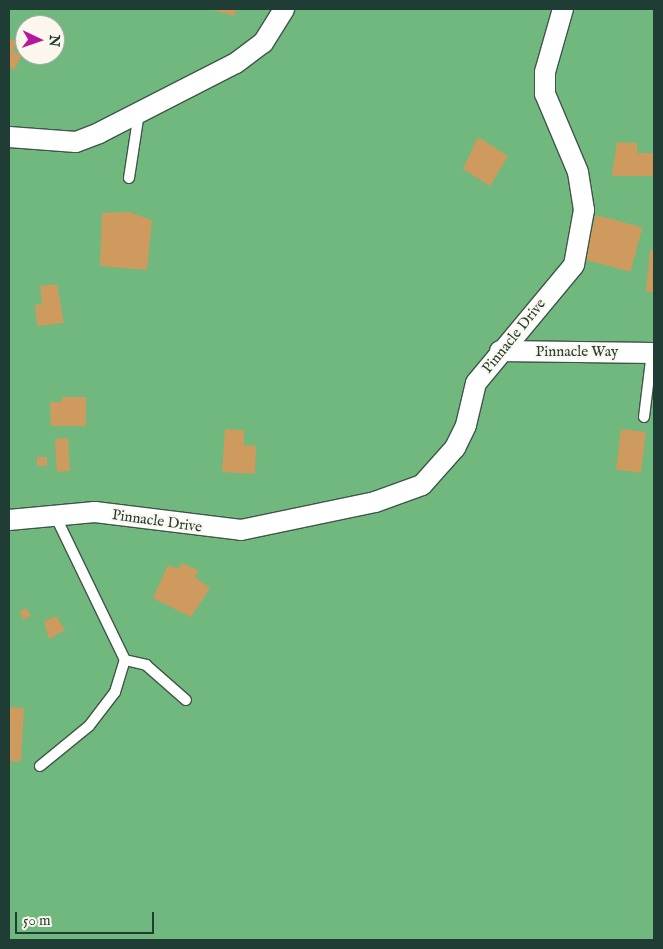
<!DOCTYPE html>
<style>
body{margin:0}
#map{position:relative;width:663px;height:949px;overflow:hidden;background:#ebe3c2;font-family:"IM FELL English",serif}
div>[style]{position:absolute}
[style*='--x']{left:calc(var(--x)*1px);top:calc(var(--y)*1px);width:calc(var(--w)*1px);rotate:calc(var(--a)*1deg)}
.forest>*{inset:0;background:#71b87e}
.building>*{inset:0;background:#ce9a5e;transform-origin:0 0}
.roads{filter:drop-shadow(1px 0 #3e5649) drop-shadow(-1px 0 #3e5649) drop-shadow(0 1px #3e5649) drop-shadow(0 -1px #3e5649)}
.lane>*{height:10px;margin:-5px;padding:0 5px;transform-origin:5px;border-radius:5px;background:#fff}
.street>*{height:20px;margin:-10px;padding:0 10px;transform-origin:10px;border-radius:10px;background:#fff}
span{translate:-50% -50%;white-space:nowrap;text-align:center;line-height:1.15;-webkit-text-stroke:4px #fbf7ec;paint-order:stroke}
.street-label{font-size:15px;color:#1f3d34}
.frame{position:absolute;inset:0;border:10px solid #1f3d34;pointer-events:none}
.north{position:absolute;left:15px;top:15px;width:50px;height:50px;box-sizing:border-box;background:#fbf7ec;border:1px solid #a3ada2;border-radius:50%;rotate:93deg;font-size:14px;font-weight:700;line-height:20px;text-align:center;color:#1f3d34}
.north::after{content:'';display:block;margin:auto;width:18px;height:22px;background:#b5179e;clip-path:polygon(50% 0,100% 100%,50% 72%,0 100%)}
.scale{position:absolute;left:15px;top:912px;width:139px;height:22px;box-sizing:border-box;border:2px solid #1f3d34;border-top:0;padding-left:6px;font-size:15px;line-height:18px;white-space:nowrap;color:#1f3d34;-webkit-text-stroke:4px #fbf7ec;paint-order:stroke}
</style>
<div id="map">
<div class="forest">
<i style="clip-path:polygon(evenodd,9px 9px,654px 9px,654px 940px,9px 940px,9px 9px,25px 25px,55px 25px,55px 55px,25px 55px,25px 25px)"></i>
</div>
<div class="building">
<i style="clip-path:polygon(210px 9px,236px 9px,235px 16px)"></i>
<i style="clip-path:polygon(9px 38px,17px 42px,13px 51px,22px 55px,14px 70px,9px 67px)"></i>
<i style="clip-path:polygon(478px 137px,508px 156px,490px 186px,463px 169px)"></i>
<i style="clip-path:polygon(617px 142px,637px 143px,637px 153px,654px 153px,654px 176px,612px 176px)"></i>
<i style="clip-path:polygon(129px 212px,152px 220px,147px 270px,100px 266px,102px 213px)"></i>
<i style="left:596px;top:215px;width:48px;height:46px;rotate:15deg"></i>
<i style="clip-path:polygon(650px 250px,654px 250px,654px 292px,646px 292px)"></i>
<i style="clip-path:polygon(57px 284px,64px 323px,37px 326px,35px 305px,42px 304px,40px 286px)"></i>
<i style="clip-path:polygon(62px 397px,86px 397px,86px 426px,51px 426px,50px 402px,62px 402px)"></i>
<i style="clip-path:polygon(225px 429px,244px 430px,244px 445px,256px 446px,255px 474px,222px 472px)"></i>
<i style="left:621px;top:429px;width:25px;height:41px;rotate:7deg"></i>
<i style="left:68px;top:438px;width:33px;height:13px;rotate:87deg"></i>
<i style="left:37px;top:457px;width:10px;height:9px"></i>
<i style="clip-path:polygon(181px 563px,198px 570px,195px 577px,210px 588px,191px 617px,153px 598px,168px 565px,178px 569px)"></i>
<i style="clip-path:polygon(26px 608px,31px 615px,24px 620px,19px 612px)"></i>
<i style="clip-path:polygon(56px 616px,65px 630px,49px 639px,44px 622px)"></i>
<i style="clip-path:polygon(9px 707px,24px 708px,21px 761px,9px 762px)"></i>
</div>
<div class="roads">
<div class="lane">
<i style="--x:129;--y:178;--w:66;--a:-81.3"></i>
<i style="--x:644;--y:417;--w:65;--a:-83"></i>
<i style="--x:125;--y:660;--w:22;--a:13"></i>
<i style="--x:146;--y:665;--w:53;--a:41.2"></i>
<i style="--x:40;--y:766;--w:63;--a:-39.2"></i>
<i style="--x:89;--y:726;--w:43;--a:-52.6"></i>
<i style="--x:115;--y:692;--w:34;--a:-73"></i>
<i style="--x:125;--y:660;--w:159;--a:-115.8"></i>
</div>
<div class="street">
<i style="--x:9;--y:137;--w:67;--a:4.3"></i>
<i style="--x:76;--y:142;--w:25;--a:-21"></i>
<i style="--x:99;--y:133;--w:154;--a:-27.1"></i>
<i style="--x:236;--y:63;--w:34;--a:-37"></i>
<i style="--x:263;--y:43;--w:40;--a:-58"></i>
<i style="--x:500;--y:351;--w:154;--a:0.7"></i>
<i style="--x:9;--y:520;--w:86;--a:-5.3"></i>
<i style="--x:95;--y:512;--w:147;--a:7"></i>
<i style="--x:241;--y:530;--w:137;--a:-11.8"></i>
<i style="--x:375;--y:502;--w:50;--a:-19.9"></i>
<i style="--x:422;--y:485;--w:50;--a:-48.3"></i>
<i style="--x:455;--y:448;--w:25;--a:-64"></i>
<i style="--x:466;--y:425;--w:43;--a:-76.6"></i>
<i style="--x:476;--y:383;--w:153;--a:-50.3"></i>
<i style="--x:574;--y:265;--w:56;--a:-79.7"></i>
<i style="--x:584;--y:210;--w:38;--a:-99"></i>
<i style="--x:578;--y:172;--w:85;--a:-112.9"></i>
<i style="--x:545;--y:94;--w:22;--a:-90"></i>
<i style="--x:545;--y:72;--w:66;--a:-74.1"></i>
</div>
</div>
<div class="street-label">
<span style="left:514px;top:336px;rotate:-51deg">Pinnacle Drive</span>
<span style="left:577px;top:352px">Pinnacle Way</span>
<span style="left:157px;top:521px;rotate:8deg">Pinnacle Drive</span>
</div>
<div class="frame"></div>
<div class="north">N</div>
<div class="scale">50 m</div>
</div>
